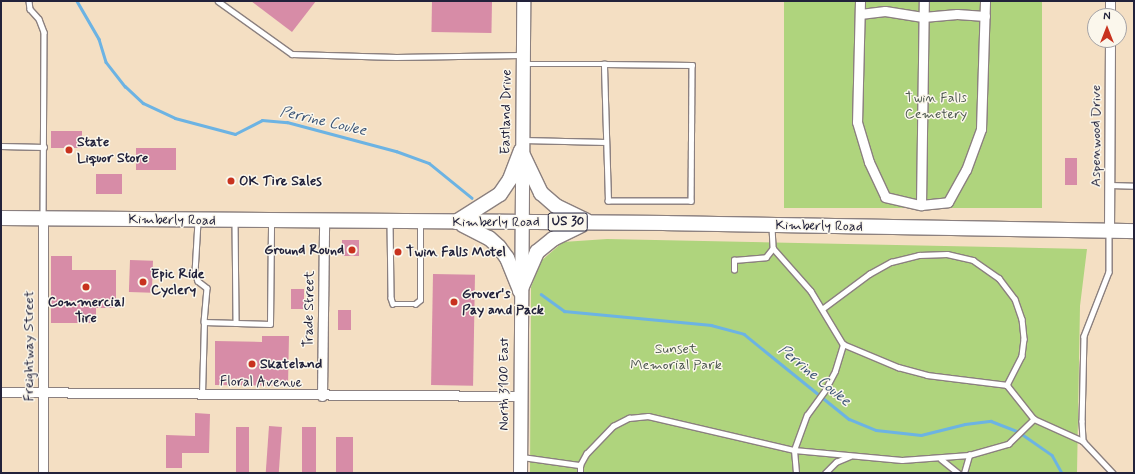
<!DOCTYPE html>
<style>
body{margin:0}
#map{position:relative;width:1135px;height:474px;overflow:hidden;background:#f4dfc3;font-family:Mynerve,sans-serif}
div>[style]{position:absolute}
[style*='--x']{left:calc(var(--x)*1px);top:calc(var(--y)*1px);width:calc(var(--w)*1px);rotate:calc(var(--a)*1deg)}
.green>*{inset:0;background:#afd47d;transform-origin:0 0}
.stream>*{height:2.5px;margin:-1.25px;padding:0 1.25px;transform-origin:1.25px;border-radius:1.25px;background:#6cb3e3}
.building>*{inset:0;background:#d78ca7;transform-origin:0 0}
.roads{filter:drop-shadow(1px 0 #8b807f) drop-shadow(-1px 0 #8b807f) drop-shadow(0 1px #8b807f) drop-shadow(0 -1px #8b807f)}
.service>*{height:4.5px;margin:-2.25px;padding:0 2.25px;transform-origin:2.25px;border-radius:2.25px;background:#fff}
.minor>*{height:9px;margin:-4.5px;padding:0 4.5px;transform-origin:4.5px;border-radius:4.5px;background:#fff}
.secondary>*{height:13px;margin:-6.5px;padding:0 6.5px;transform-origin:6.5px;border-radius:6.5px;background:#fff}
.primary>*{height:14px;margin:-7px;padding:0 7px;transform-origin:7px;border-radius:7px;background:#fff}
.dots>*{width:11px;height:11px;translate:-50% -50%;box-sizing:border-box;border:2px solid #fbf7ec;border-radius:50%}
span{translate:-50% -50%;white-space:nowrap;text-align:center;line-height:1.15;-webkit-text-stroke:3px #fbf7ec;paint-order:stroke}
.shield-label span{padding:1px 3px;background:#fbf7ec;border:1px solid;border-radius:3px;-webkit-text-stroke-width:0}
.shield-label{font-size:13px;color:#22223b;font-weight:700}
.park-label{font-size:14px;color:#4c574f}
.street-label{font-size:14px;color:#22223b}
.poi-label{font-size:14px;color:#22223b;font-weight:700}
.left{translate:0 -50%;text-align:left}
.right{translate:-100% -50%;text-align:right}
.water-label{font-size:15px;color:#3c5576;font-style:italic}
.frame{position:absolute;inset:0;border:2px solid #22223b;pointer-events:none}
.north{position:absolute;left:1087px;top:8px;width:40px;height:40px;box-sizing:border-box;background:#fbf7ec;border:1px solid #a4a2a5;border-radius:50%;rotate:0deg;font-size:11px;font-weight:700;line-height:16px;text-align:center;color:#22223b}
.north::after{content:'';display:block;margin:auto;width:14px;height:18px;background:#c8321e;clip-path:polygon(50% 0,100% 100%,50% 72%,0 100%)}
</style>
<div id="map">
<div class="green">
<i style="left:784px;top:1px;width:258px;height:207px"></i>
<i style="clip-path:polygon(607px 239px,1087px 249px,1080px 306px,1077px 473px,530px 473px,531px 287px,541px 261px,563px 242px)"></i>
</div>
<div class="stream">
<i style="--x:77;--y:1;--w:44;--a:59.9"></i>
<i style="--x:99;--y:39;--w:24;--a:73"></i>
<i style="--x:106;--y:62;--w:31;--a:52"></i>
<i style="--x:125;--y:86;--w:25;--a:43"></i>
<i style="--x:143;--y:103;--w:35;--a:25"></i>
<i style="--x:175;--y:118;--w:62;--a:14.9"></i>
<i style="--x:235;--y:134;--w:30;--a:-27"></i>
<i style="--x:262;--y:120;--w:25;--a:5"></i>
<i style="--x:287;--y:122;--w:113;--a:14.9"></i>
<i style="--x:396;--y:151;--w:35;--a:20"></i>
<i style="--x:429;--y:163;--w:55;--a:39.1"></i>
<i style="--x:541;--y:294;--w:29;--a:36"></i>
<i style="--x:564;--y:311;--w:148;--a:5.4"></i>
<i style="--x:711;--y:325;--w:34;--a:15"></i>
<i style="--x:744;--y:334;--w:135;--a:39"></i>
<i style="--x:849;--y:419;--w:29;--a:22"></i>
<i style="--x:876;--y:430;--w:45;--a:6.3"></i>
<i style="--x:921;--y:435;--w:45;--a:-14"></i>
<i style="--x:965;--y:424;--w:26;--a:-7"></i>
<i style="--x:991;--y:421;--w:30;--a:21"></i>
<i style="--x:1019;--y:432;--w:40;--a:34.9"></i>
<i style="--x:1052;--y:455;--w:21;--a:61"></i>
</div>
<div class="building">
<i style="clip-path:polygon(251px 1px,316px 1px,292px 32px)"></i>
<i style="left:432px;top:1px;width:60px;height:31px;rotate:1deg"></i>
<i style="left:51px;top:131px;width:31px;height:17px"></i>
<i style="left:176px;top:148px;width:22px;height:40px;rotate:90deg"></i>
<i style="left:1065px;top:158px;width:12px;height:27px"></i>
<i style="left:96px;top:174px;width:26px;height:20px"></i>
<i style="left:342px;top:240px;width:17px;height:16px"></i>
<i style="clip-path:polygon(51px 256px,72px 256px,72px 270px,116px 270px,116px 308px,96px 308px,96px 323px,51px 323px)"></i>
<i style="left:130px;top:260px;width:23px;height:32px;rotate:2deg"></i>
<i style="left:433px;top:274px;width:42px;height:111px;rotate:1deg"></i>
<i style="left:291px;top:289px;width:13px;height:20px"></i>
<i style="left:338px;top:310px;width:13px;height:20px"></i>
<i style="clip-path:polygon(262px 336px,289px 336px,288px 386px,215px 385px,215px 341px,262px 342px)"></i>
<i style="clip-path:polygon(195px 413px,210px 414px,209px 453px,182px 453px,182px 468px,166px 468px,166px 435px,195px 436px)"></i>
<i style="left:269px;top:426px;width:13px;height:47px;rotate:4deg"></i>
<i style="left:236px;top:427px;width:13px;height:46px"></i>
<i style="left:302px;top:427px;width:14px;height:46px"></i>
<i style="left:336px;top:437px;width:17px;height:36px"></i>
</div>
<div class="roads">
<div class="service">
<i style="--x:29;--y:1;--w:8;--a:83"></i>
<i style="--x:30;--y:9;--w:13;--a:48"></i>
<i style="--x:39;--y:19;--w:14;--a:69"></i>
<i style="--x:44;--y:32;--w:185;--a:90.3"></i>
<i style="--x:218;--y:1;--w:91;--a:35.6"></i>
<i style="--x:292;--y:54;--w:104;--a:1.7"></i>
<i style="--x:396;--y:57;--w:125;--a:-0.9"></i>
<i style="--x:524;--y:64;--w:80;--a:0"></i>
<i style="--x:604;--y:64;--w:88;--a:0.7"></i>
<i style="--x:692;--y:65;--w:136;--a:90.4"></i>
<i style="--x:691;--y:201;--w:83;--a:180"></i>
<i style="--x:608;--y:201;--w:137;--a:-91.7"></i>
<i style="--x:523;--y:140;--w:83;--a:1.4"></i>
<i style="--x:1;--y:146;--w:43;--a:1.3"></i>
<i style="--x:1110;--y:185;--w:24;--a:2"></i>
<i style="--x:235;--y:221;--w:102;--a:89.4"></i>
<i style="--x:198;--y:222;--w:50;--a:93.4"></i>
<i style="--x:195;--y:272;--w:9;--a:72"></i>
<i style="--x:198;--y:281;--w:11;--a:38"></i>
<i style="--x:207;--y:288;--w:34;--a:95"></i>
<i style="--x:390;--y:222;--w:76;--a:89.2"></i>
<i style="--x:391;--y:298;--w:6;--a:72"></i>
<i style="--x:393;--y:304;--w:22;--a:0"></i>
<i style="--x:415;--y:304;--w:6;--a:-39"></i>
<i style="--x:420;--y:300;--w:77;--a:-90"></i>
<i style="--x:772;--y:227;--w:21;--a:87"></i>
<i style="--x:773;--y:248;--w:57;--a:48.5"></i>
<i style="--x:811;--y:291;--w:62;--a:58.9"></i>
<i style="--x:843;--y:344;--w:60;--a:22.7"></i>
<i style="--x:898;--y:367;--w:30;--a:15"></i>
<i style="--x:927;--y:375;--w:81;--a:7.1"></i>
<i style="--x:1109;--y:233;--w:39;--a:90"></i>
<i style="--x:1109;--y:272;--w:69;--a:111.3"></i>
<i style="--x:1084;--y:336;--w:85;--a:91.3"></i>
<i style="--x:1082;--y:421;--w:20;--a:87"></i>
<i style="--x:1083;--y:441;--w:44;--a:46.8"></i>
<i style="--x:734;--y:270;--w:10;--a:-90"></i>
<i style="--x:734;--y:260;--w:32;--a:-5"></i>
<i style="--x:766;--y:257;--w:11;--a:-52"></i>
<i style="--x:822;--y:309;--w:59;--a:-36.7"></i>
<i style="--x:869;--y:274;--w:25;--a:-29"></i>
<i style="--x:891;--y:262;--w:29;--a:-14"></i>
<i style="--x:919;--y:255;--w:28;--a:-2"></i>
<i style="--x:947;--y:254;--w:27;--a:13"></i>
<i style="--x:973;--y:260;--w:32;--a:35"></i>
<i style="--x:999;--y:278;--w:26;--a:53"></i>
<i style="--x:1015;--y:299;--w:21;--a:71"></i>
<i style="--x:1022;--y:319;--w:20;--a:84"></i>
<i style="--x:1024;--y:339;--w:17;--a:97"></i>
<i style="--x:1022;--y:356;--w:33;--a:117"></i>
<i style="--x:1007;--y:385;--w:43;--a:51.5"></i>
<i style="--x:1034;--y:419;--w:54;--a:24.2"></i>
<i style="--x:202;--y:394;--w:72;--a:-88.4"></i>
<i style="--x:204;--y:322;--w:66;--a:1.7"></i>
<i style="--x:270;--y:324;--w:103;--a:-89.4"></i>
<i style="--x:522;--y:457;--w:59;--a:7.9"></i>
<i style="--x:941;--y:459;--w:22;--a:39"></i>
<i style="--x:580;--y:473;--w:8;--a:-90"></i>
<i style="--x:580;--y:465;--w:13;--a:-61"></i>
<i style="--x:586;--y:454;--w:39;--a:-46"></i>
<i style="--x:613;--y:426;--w:18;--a:-27"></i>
<i style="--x:629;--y:418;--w:19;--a:-6"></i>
<i style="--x:648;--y:416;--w:150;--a:13.1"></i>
<i style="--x:794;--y:450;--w:37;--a:-70"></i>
<i style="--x:807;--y:415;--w:31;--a:-54"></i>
<i style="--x:825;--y:390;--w:21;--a:-62"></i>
<i style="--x:835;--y:371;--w:28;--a:-73"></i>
<i style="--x:796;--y:473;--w:23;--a:-95"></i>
<i style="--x:794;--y:450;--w:108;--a:5.3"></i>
<i style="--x:902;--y:460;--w:67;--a:-4.3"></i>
<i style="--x:969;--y:455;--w:41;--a:-15.8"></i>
<i style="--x:1008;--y:444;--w:36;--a:-44"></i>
<i style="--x:825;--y:473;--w:16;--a:-45"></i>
<i style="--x:836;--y:462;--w:15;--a:-23"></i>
<i style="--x:964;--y:473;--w:19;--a:-74"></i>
</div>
<div class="minor">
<i style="--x:860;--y:1;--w:121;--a:91.4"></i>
<i style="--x:857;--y:122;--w:42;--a:73.3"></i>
<i style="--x:869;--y:162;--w:38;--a:65"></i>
<i style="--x:885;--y:197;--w:37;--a:13"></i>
<i style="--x:921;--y:205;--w:27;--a:-6"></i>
<i style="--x:948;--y:202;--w:37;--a:-61"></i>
<i style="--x:966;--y:170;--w:44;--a:-69.9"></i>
<i style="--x:981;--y:129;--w:128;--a:-88.2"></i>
<i style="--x:860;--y:14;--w:25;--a:-7"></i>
<i style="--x:885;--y:11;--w:38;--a:9"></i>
<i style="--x:923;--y:17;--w:34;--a:-5"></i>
<i style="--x:957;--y:14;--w:28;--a:4"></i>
<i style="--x:1110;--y:16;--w:15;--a:-90"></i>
<i style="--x:921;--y:205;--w:204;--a:-89.2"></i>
<i style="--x:1109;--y:231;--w:191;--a:-89.7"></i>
<i style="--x:1;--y:392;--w:520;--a:0.44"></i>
<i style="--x:322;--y:396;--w:174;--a:-89.3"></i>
<i style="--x:43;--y:473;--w:254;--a:-90"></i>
</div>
<div class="secondary">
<i style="--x:520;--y:473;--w:472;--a:-89.6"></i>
</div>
<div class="primary">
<i style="--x:521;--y:151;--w:47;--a:64.5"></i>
<i style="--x:541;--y:193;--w:20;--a:41"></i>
<i style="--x:556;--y:206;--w:34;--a:26"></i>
<i style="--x:1;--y:218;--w:666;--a:0.43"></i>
<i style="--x:667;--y:223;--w:467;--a:1"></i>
<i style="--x:456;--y:222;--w:52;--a:-32.5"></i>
<i style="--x:500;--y:194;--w:18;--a:-56"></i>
<i style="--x:510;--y:179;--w:30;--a:-69"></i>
<i style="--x:463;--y:225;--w:29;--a:27"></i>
<i style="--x:489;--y:238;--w:13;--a:42"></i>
<i style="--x:499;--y:247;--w:14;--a:54"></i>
<i style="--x:507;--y:258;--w:35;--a:68"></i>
<i style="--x:520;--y:291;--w:43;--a:-66.4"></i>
<i style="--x:537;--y:252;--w:21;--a:-39"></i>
<i style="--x:553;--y:239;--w:32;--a:-26"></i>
</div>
</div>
<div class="dots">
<i style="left:69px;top:150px;background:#c8321e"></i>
<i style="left:231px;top:181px;background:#c8321e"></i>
<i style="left:352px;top:250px;background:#c8321e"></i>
<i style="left:398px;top:252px;background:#c8321e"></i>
<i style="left:143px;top:282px;background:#c8321e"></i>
<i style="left:86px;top:287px;background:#c8321e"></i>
<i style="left:454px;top:302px;background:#c8321e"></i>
<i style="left:252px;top:364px;background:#c8321e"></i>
</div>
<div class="shield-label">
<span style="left:568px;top:222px">US 30</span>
</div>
<div class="park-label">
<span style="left:936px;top:106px">Twin Falls<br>Cemetery</span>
<span style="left:676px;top:357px">Sunset<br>Memorial Park</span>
</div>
<div class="street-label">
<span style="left:506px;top:112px;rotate:-89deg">Eastland Drive</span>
<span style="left:1096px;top:136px;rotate:-90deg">Aspenwood Drive</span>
<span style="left:172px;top:220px;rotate:1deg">Kimberly Road</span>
<span style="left:496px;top:222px">Kimberly Road</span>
<span style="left:819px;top:226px;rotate:1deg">Kimberly Road</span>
<span style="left:309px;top:309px;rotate:-89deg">Trade Street</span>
<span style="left:29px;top:346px;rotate:-90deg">Freightway Street</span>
<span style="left:261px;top:382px;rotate:1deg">Floral Avenue</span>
<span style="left:504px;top:384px;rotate:-90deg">North 3100 East</span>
</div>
<div class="poi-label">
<span class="left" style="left:77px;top:150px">State<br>Liquor Store</span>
<span class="left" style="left:239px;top:181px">OK Tire Sales</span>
<span class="right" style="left:344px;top:250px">Ground Round</span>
<span class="left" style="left:406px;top:252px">Twin Falls Motel</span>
<span class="left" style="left:151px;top:282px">Epic Ride<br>Cyclery</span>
<span class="left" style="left:462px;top:302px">Grover's<br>Pay and Pack</span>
<span style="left:86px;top:310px">Commercial<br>Tire</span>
<span class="left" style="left:260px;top:364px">Skateland</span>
</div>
<div class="water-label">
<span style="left:323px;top:122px;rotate:13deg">Perrine Coulee</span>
<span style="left:814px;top:376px;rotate:39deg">Perrine Coulee</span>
</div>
<div class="frame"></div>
<div class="north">N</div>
</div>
